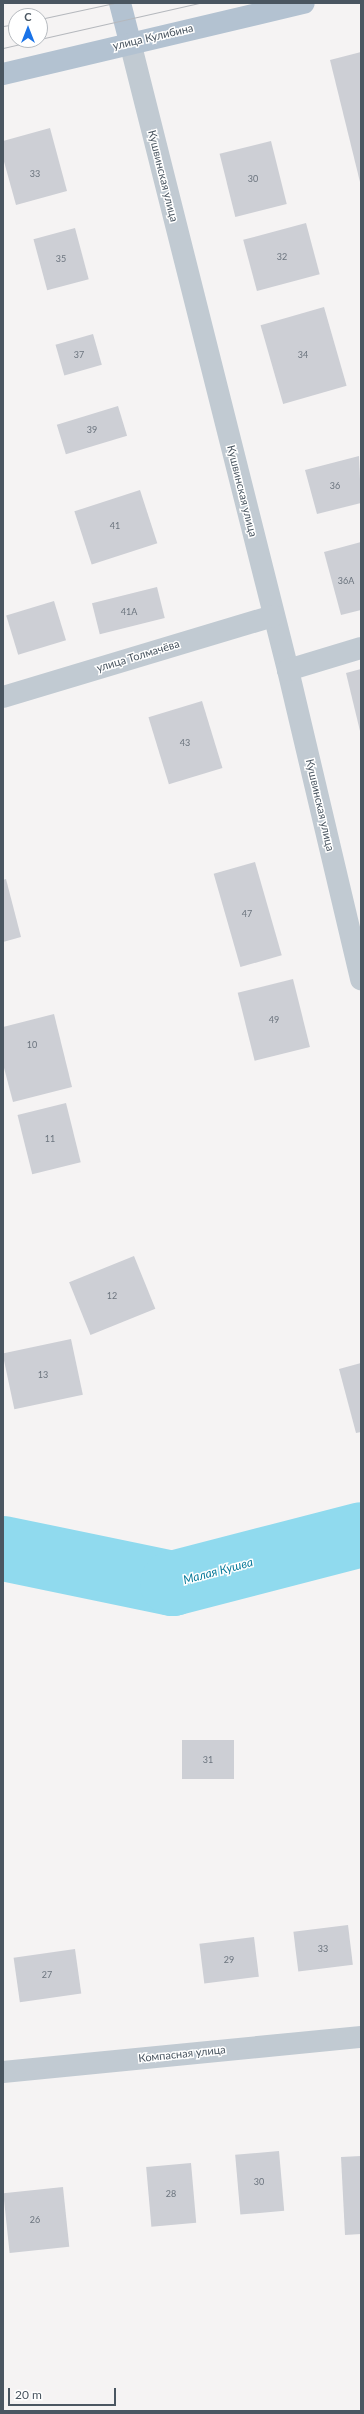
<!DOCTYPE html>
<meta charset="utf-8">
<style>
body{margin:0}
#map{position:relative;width:364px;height:2414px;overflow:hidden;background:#f5f3f3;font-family:Lato,sans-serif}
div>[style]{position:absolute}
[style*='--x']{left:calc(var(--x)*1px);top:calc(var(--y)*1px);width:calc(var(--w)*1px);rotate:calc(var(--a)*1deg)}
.river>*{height:65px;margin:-32.5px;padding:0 32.5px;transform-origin:32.5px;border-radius:32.5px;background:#90daee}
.building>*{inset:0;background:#cdcfd5;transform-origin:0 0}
.minor>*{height:22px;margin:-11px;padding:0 11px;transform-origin:11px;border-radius:11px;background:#c1cad2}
.major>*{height:22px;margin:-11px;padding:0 11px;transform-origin:11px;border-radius:11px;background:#b3c2d1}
.tram>*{height:1px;margin:-0.5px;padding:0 0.5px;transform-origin:0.5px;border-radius:0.5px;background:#b5b8bd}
span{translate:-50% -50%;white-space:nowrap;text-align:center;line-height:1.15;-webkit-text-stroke:3px #fff;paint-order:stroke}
.number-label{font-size:9px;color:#6b747e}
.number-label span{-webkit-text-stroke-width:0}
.street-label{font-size:11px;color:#4a5661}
.water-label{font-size:12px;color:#0c7c9b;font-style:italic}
.frame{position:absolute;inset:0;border:4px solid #4a5661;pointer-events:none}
.north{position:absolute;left:8px;top:8px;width:40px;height:40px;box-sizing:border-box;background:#fff;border:1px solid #b7bbc0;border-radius:50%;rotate:0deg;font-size:11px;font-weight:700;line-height:16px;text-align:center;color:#4a5661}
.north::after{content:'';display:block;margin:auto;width:14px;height:18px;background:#1a73e8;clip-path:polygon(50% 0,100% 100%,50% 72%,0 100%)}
.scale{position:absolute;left:8px;top:2388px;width:108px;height:18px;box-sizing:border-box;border:2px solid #4a5661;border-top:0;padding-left:5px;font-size:12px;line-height:14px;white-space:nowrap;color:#4a5661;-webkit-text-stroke:3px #fff;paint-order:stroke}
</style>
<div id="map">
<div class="river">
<i style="--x:3;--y:1548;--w:173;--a:11.7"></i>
<i style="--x:172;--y:1583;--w:195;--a:-14.5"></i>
</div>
<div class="building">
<i style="clip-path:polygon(361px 52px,361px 182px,360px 182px,330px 60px)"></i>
<i style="clip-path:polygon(50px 128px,67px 191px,16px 205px,3px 158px,3px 141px)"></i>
<i style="left:271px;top:141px;width:65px;height:53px;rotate:76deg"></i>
<i style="left:306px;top:223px;width:53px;height:65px;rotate:75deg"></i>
<i style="left:75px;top:228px;width:53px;height:43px;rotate:75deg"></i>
<i style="left:324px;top:307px;width:82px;height:66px;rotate:74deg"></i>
<i style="left:93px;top:334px;width:32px;height:39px;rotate:74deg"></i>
<i style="left:118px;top:406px;width:31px;height:64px;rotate:73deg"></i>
<i style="clip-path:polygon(359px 456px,361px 503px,317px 514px,305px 470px)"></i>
<i style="left:140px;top:490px;width:56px;height:69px;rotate:72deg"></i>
<i style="clip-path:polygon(361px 542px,361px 610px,341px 615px,324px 552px)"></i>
<i style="left:157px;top:587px;width:32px;height:67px;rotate:76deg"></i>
<i style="left:54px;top:601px;width:41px;height:50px;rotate:73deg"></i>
<i style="clip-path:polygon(361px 669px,361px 730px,360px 731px,346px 673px)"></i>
<i style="left:202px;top:701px;width:70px;height:56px;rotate:73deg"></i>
<i style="left:255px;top:862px;width:97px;height:43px;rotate:74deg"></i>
<i style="clip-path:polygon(6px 879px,21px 937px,3px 942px,3px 880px)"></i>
<i style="left:293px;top:979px;width:70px;height:57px;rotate:76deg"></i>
<i style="clip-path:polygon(54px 1014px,72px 1087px,13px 1102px,3px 1064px,3px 1027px)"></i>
<i style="left:66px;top:1103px;width:61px;height:50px;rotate:76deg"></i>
<i style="left:134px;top:1256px;width:57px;height:70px;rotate:68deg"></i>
<i style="left:71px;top:1339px;width:57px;height:70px;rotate:78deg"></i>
<i style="clip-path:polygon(361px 1363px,361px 1432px,356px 1433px,339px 1369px)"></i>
<i style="left:182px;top:1740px;width:52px;height:39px"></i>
<i style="left:348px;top:1925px;width:40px;height:55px;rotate:83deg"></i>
<i style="left:254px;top:1937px;width:40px;height:55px;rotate:83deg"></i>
<i style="left:75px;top:1949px;width:45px;height:62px;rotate:82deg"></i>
<i style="left:279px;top:2151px;width:60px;height:44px;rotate:85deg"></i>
<i style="clip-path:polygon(361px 2156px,361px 2234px,345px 2235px,341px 2157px)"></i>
<i style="left:191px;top:2163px;width:60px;height:45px;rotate:85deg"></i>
<i style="left:63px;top:2187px;width:60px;height:60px;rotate:84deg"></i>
</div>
<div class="minor">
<i style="--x:130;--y:42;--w:648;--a:75.88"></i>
<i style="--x:288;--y:670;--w:318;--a:76.7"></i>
<i style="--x:288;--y:670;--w:76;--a:-16.8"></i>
<i style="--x:3;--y:697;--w:282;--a:-16.7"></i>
<i style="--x:3;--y:2072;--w:360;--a:-5.6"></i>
</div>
<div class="major">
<i style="--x:120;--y:3;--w:40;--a:75.6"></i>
<i style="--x:3;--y:74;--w:309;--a:-13.3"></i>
</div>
<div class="tram">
<i style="--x:40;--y:19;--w:76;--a:-12.2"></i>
<i style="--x:3;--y:26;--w:13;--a:-9"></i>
<i style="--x:40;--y:39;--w:163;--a:-12.8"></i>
<i style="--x:3;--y:48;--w:35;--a:-13"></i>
</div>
<div class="number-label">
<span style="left:35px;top:174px">33</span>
<span style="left:253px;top:179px">30</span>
<span style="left:282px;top:257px">32</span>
<span style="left:61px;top:259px">35</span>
<span style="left:79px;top:355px">37</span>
<span style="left:303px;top:355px">34</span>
<span style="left:92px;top:430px">39</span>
<span style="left:335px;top:486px">36</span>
<span style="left:115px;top:526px">41</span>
<span style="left:346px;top:581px">36А</span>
<span style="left:129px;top:612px">41А</span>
<span style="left:185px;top:743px">43</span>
<span style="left:247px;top:914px">47</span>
<span style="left:274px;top:1020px">49</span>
<span style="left:32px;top:1045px">10</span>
<span style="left:50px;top:1139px">11</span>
<span style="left:112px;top:1296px">12</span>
<span style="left:43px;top:1375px">13</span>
<span style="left:208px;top:1760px">31</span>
<span style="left:323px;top:1949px">33</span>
<span style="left:229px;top:1960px">29</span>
<span style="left:47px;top:1975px">27</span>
<span style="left:259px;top:2182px">30</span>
<span style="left:171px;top:2194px">28</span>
<span style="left:35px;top:2220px">26</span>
</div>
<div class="street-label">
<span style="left:153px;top:37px;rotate:-13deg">улица Кулибина</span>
<span style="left:163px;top:176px;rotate:76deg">Кушвинская улица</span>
<span style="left:242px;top:491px;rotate:76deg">Кушвинская улица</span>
<span style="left:138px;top:656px;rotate:-17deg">улица Толмачёва</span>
<span style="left:320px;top:805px;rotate:77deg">Кушвинская улица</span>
<span style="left:182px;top:2054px;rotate:-6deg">Компасная улица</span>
</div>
<div class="water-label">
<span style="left:218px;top:1571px;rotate:-15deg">Малая Кушва</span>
</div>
<div class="frame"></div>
<div class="north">С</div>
<div class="scale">20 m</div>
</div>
